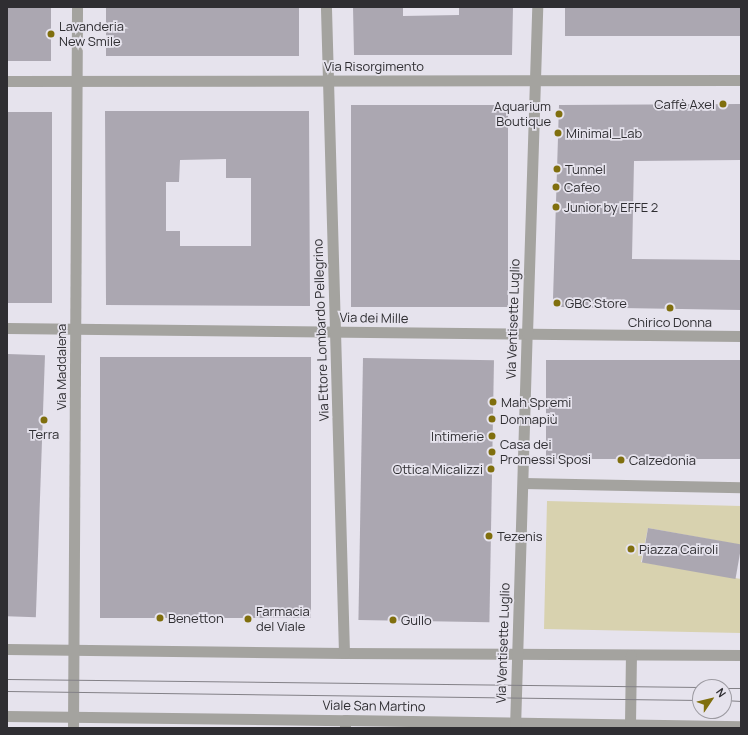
<!DOCTYPE html>
<meta charset="utf-8">
<style>
body{margin:0}
#map{position:relative;width:748px;height:735px;overflow:hidden;background:#e6e3ed;font-family:Manrope,sans-serif}
div>[style]{position:absolute}
[style*='--x']{left:calc(var(--x)*1px);top:calc(var(--y)*1px);width:calc(var(--w)*1px);rotate:calc(var(--a)*1deg)}
.green>*{inset:0;background:#d8d2af}
.building>*{inset:0;background:#aba7b1;transform-origin:0 0}
.pedestrian>*{height:11px;margin:-5.5px;padding:0 5.5px;transform-origin:5.5px;border-radius:5.5px;background:#a4a39f}
.minor>*{height:11px;margin:-5.5px;padding:0 5.5px;transform-origin:5.5px;border-radius:5.5px;background:#a4a39f}
.tram>*{height:1px;margin:-0.5px;padding:0 0.5px;transform-origin:0.5px;border-radius:0.5px;background:#838187}
.dots>*{width:11px;height:11px;translate:-50% -50%;box-sizing:border-box;border:2px solid #e6e3ed;border-radius:50%}
span{translate:-50% -50%;white-space:nowrap;text-align:center;line-height:1.15;-webkit-text-stroke:3.5px #e6e3ed;paint-order:stroke}
.poi-label{font-size:13px;color:#2f2e32}
.left{translate:0 -50%;text-align:left}
.right{translate:-100% -50%;text-align:right}
.street-label{font-size:13px;color:#2f2e32}
.frame{position:absolute;inset:0;border:8px solid #2f2e32;pointer-events:none}
.north{position:absolute;left:692px;top:679px;width:40px;height:40px;box-sizing:border-box;background:#e6e3ed;border:1px solid #9d9ba2;border-radius:50%;rotate:55deg;font-size:11px;font-weight:700;line-height:16px;text-align:center;color:#2f2e32}
.north::after{content:'';display:block;margin:auto;width:14px;height:18px;background:#806f0e;clip-path:polygon(50% 0,100% 100%,50% 72%,0 100%)}
</style>
<div id="map">
<div class="green">
<i style="clip-path:polygon(547px 501px,741px 506px,741px 545px,648px 528px,641px 562px,741px 579px,741px 633px,544px 629px)"></i>
</div>
<div class="building">
<i style="left:7px;top:7px;width:44px;height:54px"></i>
<i style="left:106px;top:7px;width:193px;height:49px"></i>
<i style="clip-path:polygon(353px 7px,403px 7px,403px 16px,459px 15px,459px 7px,513px 7px,512px 55px,354px 55px)"></i>
<i style="left:565px;top:7px;width:176px;height:29px"></i>
<i style="clip-path:polygon(741px 104px,741px 160px,634px 161px,632px 259px,741px 260px,741px 310px,561px 307px,553px 299px,559px 105px)"></i>
<i style="left:351px;top:105px;width:157px;height:202px"></i>
<i style="clip-path:polygon(evenodd,105px 111px,309px 111px,310px 306px,106px 305px,105px 111px,226px 159px,226px 178px,251px 178px,251px 246px,180px 246px,180px 231px,166px 231px,166px 182px,179px 182px,180px 160px,226px 159px)"></i>
<i style="left:7px;top:112px;width:45px;height:191px"></i>
<i style="left:7px;top:354px;width:38px;height:262px;rotate:2deg"></i>
<i style="left:100px;top:357px;width:211px;height:261px"></i>
<i style="left:363px;top:358px;width:131px;height:262px;rotate:1deg"></i>
<i style="left:546px;top:360px;width:195px;height:99px"></i>
<i style="left:648px;top:528px;width:95px;height:35px;rotate:10deg"></i>
</div>
<div class="pedestrian">
<i style="--x:523;--y:483;--w:218;--a:1.1"></i>
<i style="--x:344;--y:653;--w:397;--a:0.3"></i>
<i style="--x:345;--y:720;--w:396;--a:0.9"></i>
<i style="--x:630;--y:724;--w:69;--a:-89.2"></i>
<i style="--x:515;--y:728;--w:394;--a:-88.3"></i>
</div>
<div class="minor">
<i style="--x:7;--y:81;--w:734;--a:-0.08"></i>
<i style="--x:7;--y:328;--w:734;--a:0.62"></i>
<i style="--x:527;--y:334;--w:327;--a:-88.2"></i>
<i style="--x:7;--y:649;--w:337;--a:0.7"></i>
<i style="--x:344;--y:653;--w:646;--a:-91.6"></i>
<i style="--x:7;--y:716;--w:338;--a:0.7"></i>
<i style="--x:345;--y:720;--w:8;--a:90"></i>
<i style="--x:73;--y:728;--w:721;--a:-89.68"></i>
</div>
<div class="tram">
<i style="--x:7;--y:679;--w:693;--a:0.66"></i>
<i style="--x:724;--y:688;--w:17;--a:0"></i>
<i style="--x:7;--y:691;--w:693;--a:0.74"></i>
<i style="--x:724;--y:700;--w:17;--a:3"></i>
</div>
<div class="dots">
<i style="left:51px;top:34px;background:#806f0e"></i>
<i style="left:723px;top:104px;background:#806f0e"></i>
<i style="left:559px;top:114px;background:#806f0e"></i>
<i style="left:558px;top:133px;background:#806f0e"></i>
<i style="left:557px;top:169px;background:#806f0e"></i>
<i style="left:556px;top:187px;background:#806f0e"></i>
<i style="left:556px;top:207px;background:#806f0e"></i>
<i style="left:557px;top:303px;background:#806f0e"></i>
<i style="left:670px;top:308px;background:#806f0e"></i>
<i style="left:493px;top:402px;background:#806f0e"></i>
<i style="left:492px;top:419px;background:#806f0e"></i>
<i style="left:44px;top:420px;background:#806f0e"></i>
<i style="left:492px;top:436px;background:#806f0e"></i>
<i style="left:492px;top:452px;background:#806f0e"></i>
<i style="left:621px;top:460px;background:#806f0e"></i>
<i style="left:491px;top:469px;background:#806f0e"></i>
<i style="left:489px;top:536px;background:#806f0e"></i>
<i style="left:631px;top:549px;background:#806f0e"></i>
<i style="left:160px;top:618px;background:#806f0e"></i>
<i style="left:248px;top:619px;background:#806f0e"></i>
<i style="left:393px;top:620px;background:#806f0e"></i>
</div>
<div class="poi-label">
<span class="left" style="left:59px;top:34px">Lavanderia<br>New Smile</span>
<span class="right" style="left:715px;top:104px">Caffè Axel</span>
<span class="right" style="left:551px;top:114px">Aquarium<br>Boutique</span>
<span class="left" style="left:566px;top:133px">Minimal_Lab</span>
<span class="left" style="left:565px;top:169px">Tunnel</span>
<span class="left" style="left:564px;top:187px">Cafeo</span>
<span class="left" style="left:564px;top:207px">Junior by EFFE 2</span>
<span class="left" style="left:565px;top:303px">GBC Store</span>
<span style="left:670px;top:322px">Chirico Donna</span>
<span class="left" style="left:501px;top:402px">Mah Spremi</span>
<span class="left" style="left:500px;top:419px">Donnapiù</span>
<span style="left:44px;top:434px">Terra</span>
<span class="right" style="left:484px;top:436px">Intimerie</span>
<span class="left" style="left:500px;top:452px">Casa dei<br>Promessi Sposi</span>
<span class="left" style="left:629px;top:460px">Calzedonia</span>
<span class="right" style="left:483px;top:469px">Ottica Micalizzi</span>
<span class="left" style="left:497px;top:536px">Tezenis</span>
<span class="left" style="left:639px;top:549px">Piazza Cairoli</span>
<span class="left" style="left:256px;top:619px">Farmacia<br>del Viale</span>
<span class="left" style="left:168px;top:618px">Benetton</span>
<span class="left" style="left:401px;top:620px">Gullo</span>
</div>
<div class="street-label">
<span style="left:374px;top:66px">Via Risorgimento</span>
<span style="left:374px;top:318px;rotate:1deg">Via dei Mille</span>
<span style="left:513px;top:319px;rotate:-88deg">Via Ventisette Luglio</span>
<span style="left:321px;top:330px;rotate:-92deg">Via Ettore Lombardo Pellegrino</span>
<span style="left:61px;top:367px;rotate:-90deg">Via Maddalena</span>
<span style="left:503px;top:643px;rotate:-88deg">Via Ventisette Luglio</span>
<span style="left:374px;top:706px;rotate:1deg">Viale San Martino</span>
</div>
<div class="frame"></div>
<div class="north">N</div>
</div>
